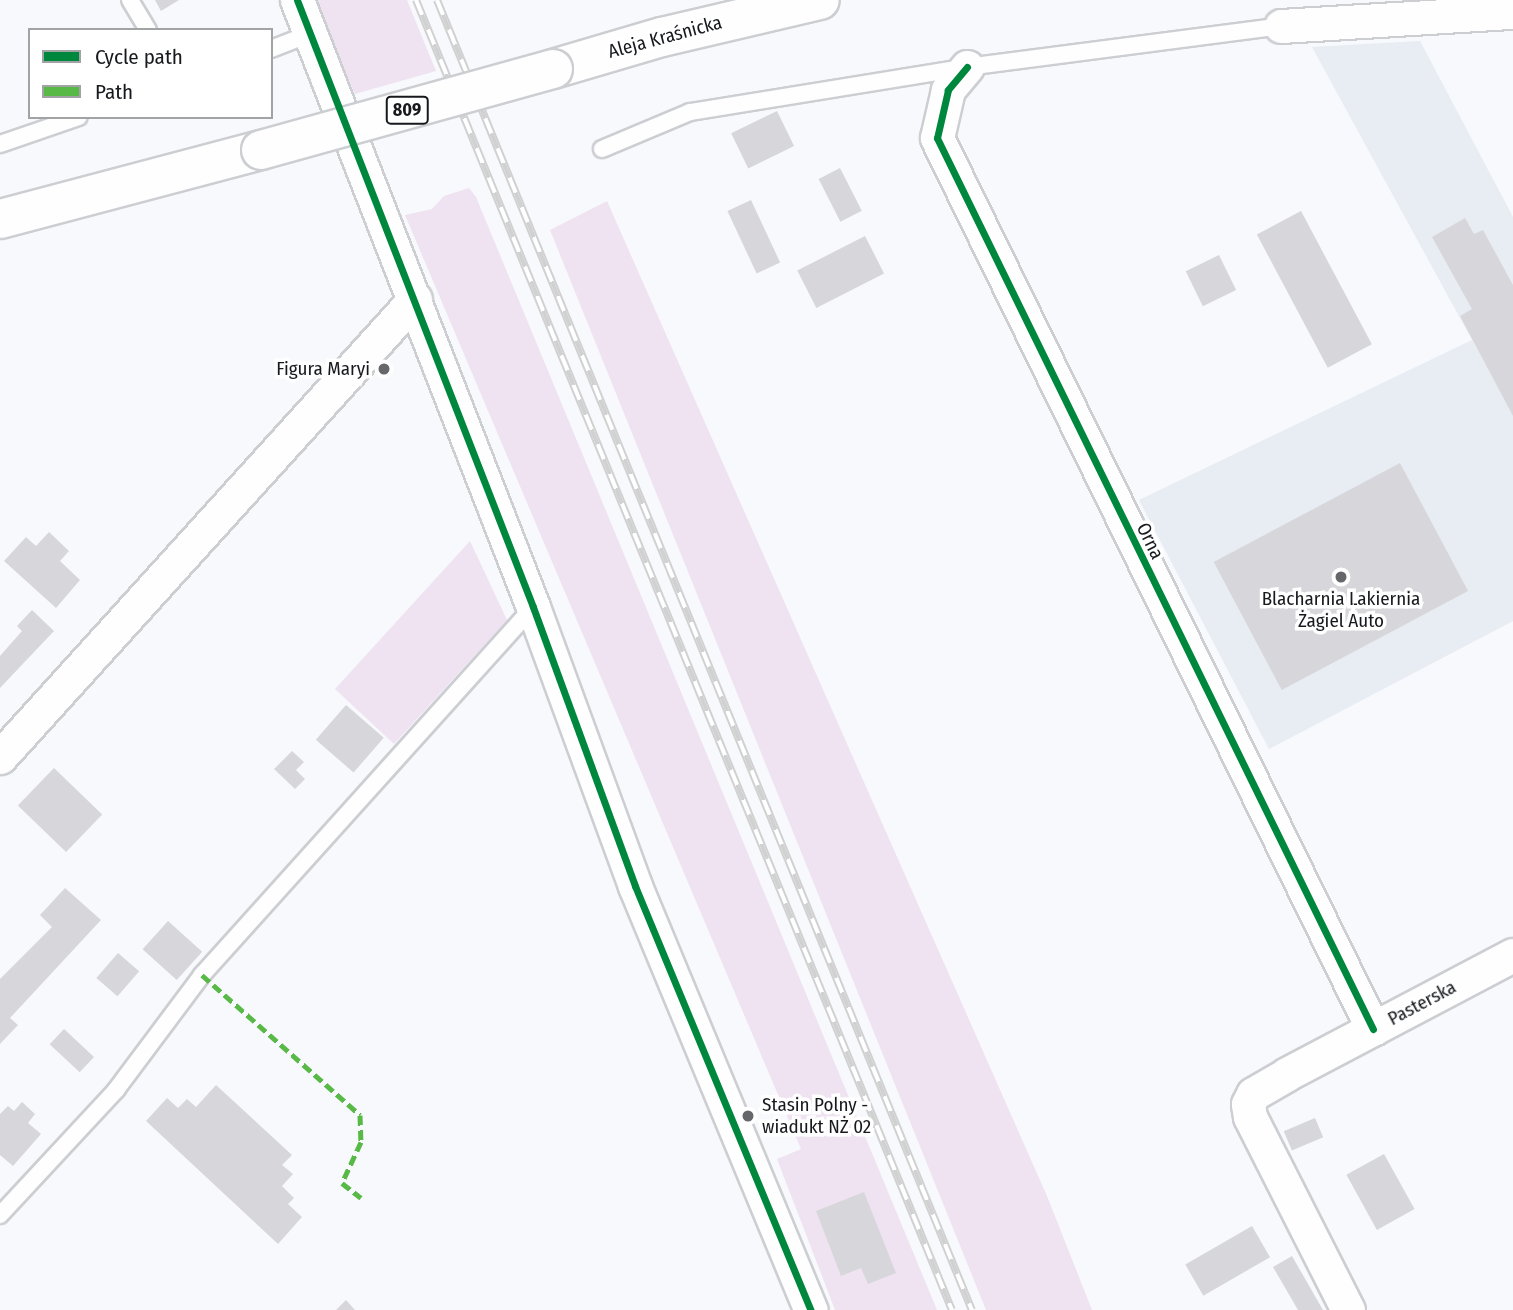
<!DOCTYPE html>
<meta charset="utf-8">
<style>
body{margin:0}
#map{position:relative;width:1513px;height:1310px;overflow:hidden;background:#f7f9fc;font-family:"Fira Sans Condensed",sans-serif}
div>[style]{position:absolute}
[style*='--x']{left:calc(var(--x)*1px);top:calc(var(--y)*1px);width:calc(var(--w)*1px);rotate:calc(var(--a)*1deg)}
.built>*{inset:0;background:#e8ecf3}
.green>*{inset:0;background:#efe3f2}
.building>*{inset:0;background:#d7d7db;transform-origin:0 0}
.roads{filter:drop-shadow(2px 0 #ccced2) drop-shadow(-2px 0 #ccced2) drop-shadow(0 2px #ccced2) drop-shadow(0 -2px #ccced2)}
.service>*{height:16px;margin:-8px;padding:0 8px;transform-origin:8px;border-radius:8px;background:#fefeff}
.minor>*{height:33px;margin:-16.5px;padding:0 16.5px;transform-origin:16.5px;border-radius:16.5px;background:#fefeff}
.primary>*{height:38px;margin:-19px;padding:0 19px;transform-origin:19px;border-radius:19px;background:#fefeff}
.rail>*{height:8px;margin-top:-4px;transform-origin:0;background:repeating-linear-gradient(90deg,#fff 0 16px,#d1d1d2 0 32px);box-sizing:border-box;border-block:2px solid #d1d1d2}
.bridges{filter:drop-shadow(2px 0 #ccced2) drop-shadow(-2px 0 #ccced2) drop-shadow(0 2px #ccced2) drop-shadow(0 -2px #ccced2)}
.primary-bridge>*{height:38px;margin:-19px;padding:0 19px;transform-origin:19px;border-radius:19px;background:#fefeff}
.quiet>*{height:5px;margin-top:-2.5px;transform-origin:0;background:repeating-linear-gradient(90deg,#58b947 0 10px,transparent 0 15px)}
.cycleway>*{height:7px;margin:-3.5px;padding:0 3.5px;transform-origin:3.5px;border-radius:3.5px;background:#00873e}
.dots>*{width:19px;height:19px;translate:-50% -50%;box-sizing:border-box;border:4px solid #fff;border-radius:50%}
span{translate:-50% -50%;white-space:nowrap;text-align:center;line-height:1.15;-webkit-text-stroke:7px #fff;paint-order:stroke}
.shield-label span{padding:2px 5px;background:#fff;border:2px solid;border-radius:5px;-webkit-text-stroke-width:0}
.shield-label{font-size:18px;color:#17191d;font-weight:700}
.street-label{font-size:19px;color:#17191d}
.poi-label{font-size:19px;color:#17191d}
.right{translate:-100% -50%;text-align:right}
.left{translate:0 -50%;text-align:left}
.legend{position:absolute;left:28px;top:28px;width:245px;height:91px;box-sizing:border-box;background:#fff;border:2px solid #a2a3a5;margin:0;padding:9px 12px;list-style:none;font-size:21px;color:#17191d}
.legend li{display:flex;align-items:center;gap:14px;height:35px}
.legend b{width:35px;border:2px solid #a2a3a5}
</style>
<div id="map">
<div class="built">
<i style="clip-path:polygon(1420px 41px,1513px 217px,1513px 621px,1269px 749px,1139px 500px,1472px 340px,1312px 47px)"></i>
</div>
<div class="green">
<i style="clip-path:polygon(314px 0,407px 0,436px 71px,355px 94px)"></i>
<i style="clip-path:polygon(469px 188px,476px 197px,937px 1310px,835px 1310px,777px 1159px,801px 1149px,405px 215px,432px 209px,444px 196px)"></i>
<i style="clip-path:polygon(607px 201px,1047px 1196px,1092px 1310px,986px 1310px,550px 230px)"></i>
<i style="clip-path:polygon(470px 541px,507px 620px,394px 744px,335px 689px)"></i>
</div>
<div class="building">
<i style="clip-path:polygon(155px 0,179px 0,161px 11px)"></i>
<i style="left:777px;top:111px;width:39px;height:51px;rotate:64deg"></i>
<i style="left:840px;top:168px;width:48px;height:24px;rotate:63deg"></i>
<i style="left:751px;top:200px;width:69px;height:26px;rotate:65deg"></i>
<i style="left:1301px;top:211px;width:151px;height:50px;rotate:62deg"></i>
<i style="clip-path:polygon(1465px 218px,1474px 234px,1483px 230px,1513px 285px,1513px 416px,1460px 316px,1472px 309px,1432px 237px)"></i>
<i style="left:865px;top:236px;width:42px;height:76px;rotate:63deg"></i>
<i style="left:1219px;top:255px;width:39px;height:37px;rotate:64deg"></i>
<i style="left:1400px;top:463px;width:145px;height:211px;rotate:62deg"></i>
<i style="clip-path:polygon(49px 532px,69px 551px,60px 561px,80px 580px,56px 608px,4px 561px,26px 537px,36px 546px)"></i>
<i style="clip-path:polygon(32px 610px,54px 631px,0 688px,0 656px,22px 631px,17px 626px)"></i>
<i style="left:346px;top:705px;width:50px;height:46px;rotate:41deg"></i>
<i style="clip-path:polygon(292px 751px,304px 762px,296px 770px,305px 779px,295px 789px,274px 769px)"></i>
<i style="left:54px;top:768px;width:67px;height:52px;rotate:44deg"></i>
<i style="clip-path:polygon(65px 888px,101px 920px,10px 1018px,18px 1025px,0 1044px,0 979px,52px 927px,40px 915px)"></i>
<i style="left:168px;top:921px;width:46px;height:38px;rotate:42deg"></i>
<i style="left:118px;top:953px;width:28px;height:33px;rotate:41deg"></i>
<i style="left:64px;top:1029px;width:41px;height:21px;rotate:43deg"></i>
<i style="clip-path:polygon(216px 1085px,292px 1155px,282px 1165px,293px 1174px,282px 1186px,294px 1198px,288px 1204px,302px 1217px,278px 1244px,146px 1121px,167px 1098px,178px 1108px,187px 1099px,196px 1107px)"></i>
<i style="clip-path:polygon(22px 1102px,35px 1114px,28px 1123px,41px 1134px,13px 1166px,0 1155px,0 1114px,8px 1106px,14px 1111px)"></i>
<i style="left:1315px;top:1118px;width:21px;height:34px;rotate:67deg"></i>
<i style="left:1384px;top:1154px;width:63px;height:43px;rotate:61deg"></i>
<i style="clip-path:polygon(864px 1192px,896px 1273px,868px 1284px,861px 1268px,841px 1276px,816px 1211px)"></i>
<i style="left:1252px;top:1226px;width:36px;height:77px;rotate:60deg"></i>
<i style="clip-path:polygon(1292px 1256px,1323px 1310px,1298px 1310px,1273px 1267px)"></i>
<i style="clip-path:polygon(346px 1300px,355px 1310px,336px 1310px)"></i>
</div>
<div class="roads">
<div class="service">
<i style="--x:130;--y:0;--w:35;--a:59"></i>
<i style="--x:271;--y:49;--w:44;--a:-21.3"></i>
<i style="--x:0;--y:144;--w:83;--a:-18.9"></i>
<i style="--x:602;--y:149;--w:95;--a:-22.8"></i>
<i style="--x:690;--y:112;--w:281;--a:-9.2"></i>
<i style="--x:967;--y:67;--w:317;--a:-7.4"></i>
<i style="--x:0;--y:1215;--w:171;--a:-47.1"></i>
<i style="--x:116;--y:1090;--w:144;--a:-53.2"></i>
<i style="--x:202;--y:975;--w:495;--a:-48"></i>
</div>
<div class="minor">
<i style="--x:297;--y:0;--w:651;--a:68.75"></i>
<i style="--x:533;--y:607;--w:297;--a:69.9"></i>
<i style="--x:635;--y:886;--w:459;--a:67.5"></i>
<i style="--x:1281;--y:26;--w:232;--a:-3.5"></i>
<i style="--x:967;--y:67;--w:30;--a:130"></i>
<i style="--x:948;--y:90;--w:49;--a:102.9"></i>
<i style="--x:937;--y:138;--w:992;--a:63.93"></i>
<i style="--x:0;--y:757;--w:618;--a:-47.82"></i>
<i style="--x:1348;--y:1310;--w:216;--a:-116.9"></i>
<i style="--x:1250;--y:1117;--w:13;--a:-99"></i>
<i style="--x:1248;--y:1104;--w:11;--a:-63"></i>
<i style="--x:1253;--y:1094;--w:39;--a:-30"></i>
<i style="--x:1287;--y:1074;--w:255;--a:-27.8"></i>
</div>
<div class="primary">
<i style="--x:553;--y:69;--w:114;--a:-16.4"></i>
<i style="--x:662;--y:37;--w:162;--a:-13.2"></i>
<i style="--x:0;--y:219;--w:270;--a:-14.8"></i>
</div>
</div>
<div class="rail">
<i style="--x:416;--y:0;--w:1415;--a:67.75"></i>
<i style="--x:437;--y:0;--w:1415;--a:67.79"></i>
</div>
<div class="bridges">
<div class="primary-bridge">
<i style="--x:261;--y:150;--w:303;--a:-15.5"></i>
</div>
</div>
<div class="quiet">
<i style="--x:202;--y:975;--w:211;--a:41.5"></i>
<i style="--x:360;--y:1115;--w:27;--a:88"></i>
<i style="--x:361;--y:1142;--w:45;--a:114.9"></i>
<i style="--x:342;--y:1183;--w:24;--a:38"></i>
</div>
<div class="cycleway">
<i style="--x:297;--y:0;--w:651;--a:68.75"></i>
<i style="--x:533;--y:607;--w:297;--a:69.9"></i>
<i style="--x:635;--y:886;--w:459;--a:67.5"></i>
<i style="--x:967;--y:67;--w:30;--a:130"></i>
<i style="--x:948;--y:90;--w:49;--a:102.9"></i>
<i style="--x:937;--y:138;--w:992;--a:63.93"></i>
</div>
<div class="dots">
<i style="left:384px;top:369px;background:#65676b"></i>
<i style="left:1341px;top:577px;background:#65676b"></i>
<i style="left:748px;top:1116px;background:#65676b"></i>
</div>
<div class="shield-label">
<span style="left:407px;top:110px">809</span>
</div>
<div class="street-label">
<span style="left:665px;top:37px;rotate:-15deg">Aleja Kraśnicka</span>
<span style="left:1150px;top:541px;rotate:64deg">Orna</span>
<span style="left:1422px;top:1003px;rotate:-28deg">Pasterska</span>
</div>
<div class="poi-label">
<span class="right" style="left:370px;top:369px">Figura Maryi</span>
<span style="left:1341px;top:610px">Blacharnia Lakiernia<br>Żagiel Auto</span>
<span class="left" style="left:762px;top:1116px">Stasin Polny -<br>wiadukt NŻ 02</span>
</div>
<ul class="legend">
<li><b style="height:9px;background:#00873e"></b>Cycle path</li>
<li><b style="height:9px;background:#58b947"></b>Path</li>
</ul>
</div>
